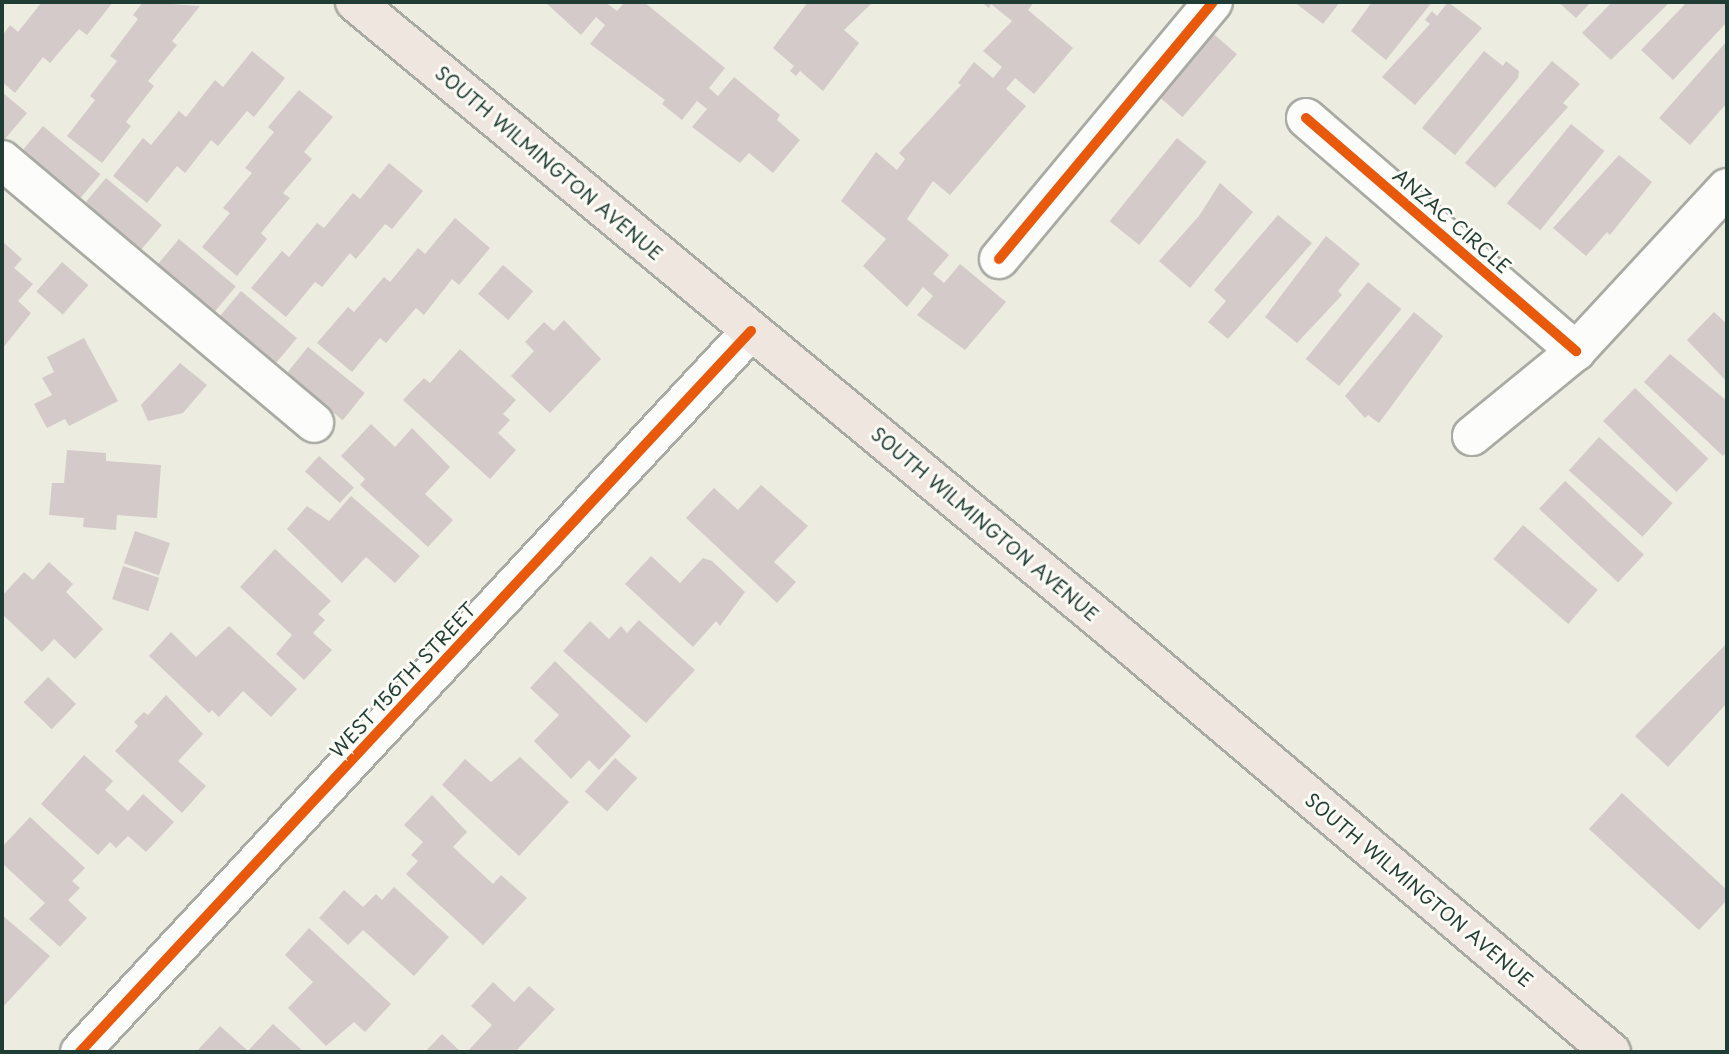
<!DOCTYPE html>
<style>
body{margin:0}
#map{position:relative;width:1729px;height:1054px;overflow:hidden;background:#edece1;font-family:"Playpen Sans",sans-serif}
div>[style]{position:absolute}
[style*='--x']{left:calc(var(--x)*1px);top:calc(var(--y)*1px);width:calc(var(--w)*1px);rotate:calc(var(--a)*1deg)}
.building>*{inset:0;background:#d4cac9;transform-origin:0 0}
.roads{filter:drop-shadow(2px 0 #a8aba3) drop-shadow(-2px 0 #a8aba3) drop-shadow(0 2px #a8aba3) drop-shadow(0 -2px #a8aba3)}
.minor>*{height:38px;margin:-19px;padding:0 19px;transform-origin:19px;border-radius:19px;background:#fcfcfa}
.major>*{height:38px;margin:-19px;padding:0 19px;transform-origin:19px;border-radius:19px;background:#efe7df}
.cycleway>*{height:10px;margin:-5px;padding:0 5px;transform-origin:5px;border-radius:5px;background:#e8590c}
span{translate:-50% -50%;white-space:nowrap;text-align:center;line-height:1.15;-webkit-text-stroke:6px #fdfcf7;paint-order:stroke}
.street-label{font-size:19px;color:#1f3d34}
.frame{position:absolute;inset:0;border:4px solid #1f3d34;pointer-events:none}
</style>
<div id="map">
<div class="building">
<i style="clip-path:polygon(42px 2px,113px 2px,87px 35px,79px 29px,50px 63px,43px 57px,15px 93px,2px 82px,2px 36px,10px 25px,18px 32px)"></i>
<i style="clip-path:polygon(143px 2px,200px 6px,172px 41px,177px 45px,148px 81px,154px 86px,126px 122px,131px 126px,102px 163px,67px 136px,95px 100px,90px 96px,117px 61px,110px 56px,138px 19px,133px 15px)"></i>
<i style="clip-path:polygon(545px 2px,605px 2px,617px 11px,625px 2px,644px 2px,725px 68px,709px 88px,718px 96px,734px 77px,780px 115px,777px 120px,800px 140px,773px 173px,749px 153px,740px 163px,692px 127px,707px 109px,697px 101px,682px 120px,662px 104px,665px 100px,590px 44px,605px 25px,596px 17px,581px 35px)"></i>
<i style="clip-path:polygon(808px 2px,873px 2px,844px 30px,859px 43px,823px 91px,800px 71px,796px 76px,790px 71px,794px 66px,773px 48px)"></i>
<i style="clip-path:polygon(981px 2px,1034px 2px,1028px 10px,1073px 48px,1034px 94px,1015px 78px,1006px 89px,1026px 106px,950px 195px,933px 181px,907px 219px,949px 255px,933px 274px,944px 283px,960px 264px,1006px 302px,965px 350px,917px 315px,933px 296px,923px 287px,907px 307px,863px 266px,886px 239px,841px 201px,876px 152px,897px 170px,905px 159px,899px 153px,961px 85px,958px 83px,974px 62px,993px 78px,1002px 67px,983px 51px,1012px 21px,991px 4px,989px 8px)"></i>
<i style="clip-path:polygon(1294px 2px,1340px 2px,1323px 24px)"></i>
<i style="clip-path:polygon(1372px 2px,1432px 2px,1386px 60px,1351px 31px)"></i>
<i style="clip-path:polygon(1448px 2px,1482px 28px,1415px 105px,1382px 77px,1430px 24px,1425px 20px,1432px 11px,1437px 16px)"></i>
<i style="clip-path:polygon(1558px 2px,1591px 2px,1576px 18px)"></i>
<i style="clip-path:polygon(1612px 2px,1670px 2px,1611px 60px,1582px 33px)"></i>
<i style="clip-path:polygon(1687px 2px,1727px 2px,1727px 22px,1673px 80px,1641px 50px)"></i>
<i style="left:1209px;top:30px;width:37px;height:83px;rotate:41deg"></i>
<i style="clip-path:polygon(1727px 41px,1727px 103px,1690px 145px,1659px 118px)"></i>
<i style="clip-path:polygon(252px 51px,285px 78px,254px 117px,247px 111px,218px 146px,211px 140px,185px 173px,177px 166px,147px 203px,113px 176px,143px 138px,151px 145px,179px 111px,186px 117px,215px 80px,223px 87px)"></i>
<i style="clip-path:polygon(1484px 51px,1503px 66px,1506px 61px,1519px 71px,1518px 78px,1455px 155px,1422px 128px)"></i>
<i style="clip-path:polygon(1552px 61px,1580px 84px,1563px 103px,1568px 107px,1495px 188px,1465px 163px)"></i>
<i style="clip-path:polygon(299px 90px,333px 117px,304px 152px,312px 159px,283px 193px,290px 198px,261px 233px,267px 239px,237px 276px,202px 247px,230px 213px,223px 208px,252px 173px,245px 168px,274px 132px,268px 127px)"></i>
<i style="clip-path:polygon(2px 92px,27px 113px,4px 140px,2px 138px)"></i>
<i style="left:1571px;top:124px;width:43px;height:102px;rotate:39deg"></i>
<i style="left:43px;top:126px;width:75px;height:37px;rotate:40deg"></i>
<i style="left:1177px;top:138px;width:38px;height:107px;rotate:39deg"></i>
<i style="clip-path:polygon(1619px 155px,1652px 182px,1610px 235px,1607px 232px,1586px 256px,1553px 228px)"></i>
<i style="clip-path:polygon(389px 163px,423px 191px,392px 229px,385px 224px,356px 259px,350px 253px,322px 287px,315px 282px,286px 317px,251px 288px,282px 251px,289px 257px,317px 223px,324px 228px,353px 193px,360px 199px)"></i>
<i style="left:106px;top:178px;width:73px;height:36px;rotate:40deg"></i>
<i style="clip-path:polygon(1220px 183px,1253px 212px,1190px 288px,1159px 261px,1199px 216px)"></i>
<i style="clip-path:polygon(1278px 215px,1312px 243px,1228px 339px,1208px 322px,1226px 301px,1214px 290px)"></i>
<i style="clip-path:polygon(455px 218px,490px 248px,459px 285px,452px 279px,424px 315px,416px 308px,386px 343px,380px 338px,352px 372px,317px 343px,348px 307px,354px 312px,384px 277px,390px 282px,418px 248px,425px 254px)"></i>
<i style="clip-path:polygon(1326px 236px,1360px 264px,1338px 291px,1342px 295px,1297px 343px,1265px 317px)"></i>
<i style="left:179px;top:239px;width:74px;height:36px;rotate:40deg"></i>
<i style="clip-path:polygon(2px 241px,22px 259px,14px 268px,33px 284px,18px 301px,31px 313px,2px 349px)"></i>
<i style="left:62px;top:262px;width:35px;height:39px;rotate:41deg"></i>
<i style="left:503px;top:265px;width:40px;height:38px;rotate:41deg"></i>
<i style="left:1368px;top:282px;width:43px;height:99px;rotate:39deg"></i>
<i style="left:241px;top:291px;width:73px;height:35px;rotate:40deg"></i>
<i style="clip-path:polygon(1414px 312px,1443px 336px,1379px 423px,1368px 415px,1365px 418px,1345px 396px)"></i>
<i style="clip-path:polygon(1714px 312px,1727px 324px,1727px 382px,1687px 340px)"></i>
<i style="clip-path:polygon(564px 320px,601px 359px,550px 413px,511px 376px,534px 351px,525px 342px,544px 322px,554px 331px)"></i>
<i style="clip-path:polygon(84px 338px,118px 401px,69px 426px,65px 419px,47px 428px,34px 404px,52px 395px,42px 378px,54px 372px,47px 357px)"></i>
<i style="left:308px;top:347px;width:73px;height:35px;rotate:39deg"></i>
<i style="clip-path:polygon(460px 349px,516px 400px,503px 414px,510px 420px,498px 433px,516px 450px,490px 479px,403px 400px,424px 378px,430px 383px)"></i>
<i style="clip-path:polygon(1670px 354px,1727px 401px,1727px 451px,1723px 456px,1644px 382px)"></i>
<i style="clip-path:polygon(180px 363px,207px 385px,183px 413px,148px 421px,141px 405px)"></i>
<i style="left:1635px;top:388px;width:102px;height:46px;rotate:44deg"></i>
<i style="clip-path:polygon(371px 424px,395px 447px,412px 428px,450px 467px,425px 494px,453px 520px,428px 547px,360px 485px,365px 479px,341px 456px)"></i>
<i style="left:1599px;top:437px;width:99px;height:45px;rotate:42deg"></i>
<i style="clip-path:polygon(67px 450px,106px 453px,106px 461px,161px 465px,157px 518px,117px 515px,116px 530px,83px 527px,84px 518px,49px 515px,52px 483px,64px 483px)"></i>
<i style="left:319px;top:456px;width:47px;height:21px;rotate:42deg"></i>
<i style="left:1565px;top:481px;width:108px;height:38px;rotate:43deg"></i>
<i style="clip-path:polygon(761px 485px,808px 526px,774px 562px,796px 582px,777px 603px,686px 518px,714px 488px,738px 510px)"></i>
<i style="clip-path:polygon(351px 496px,420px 556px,395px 583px,366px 557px,342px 583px,287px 529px,307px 506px,329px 521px)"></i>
<i style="left:1523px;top:525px;width:99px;height:45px;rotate:41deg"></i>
<i style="left:135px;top:531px;width:37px;height:34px;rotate:19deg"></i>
<i style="clip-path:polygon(275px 549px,331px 601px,318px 614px,325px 620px,313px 633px,332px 650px,304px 680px,276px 654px,292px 635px,240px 587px)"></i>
<i style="clip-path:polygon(651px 556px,680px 583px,703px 558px,712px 561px,745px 592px,720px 626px,716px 621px,693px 647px,625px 584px)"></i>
<i style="clip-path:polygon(49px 562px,73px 584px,66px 592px,103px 629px,75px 659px,54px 639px,42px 652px,2px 614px,2px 596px,24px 572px,33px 580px)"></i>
<i style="left:123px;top:566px;width:38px;height:35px;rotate:18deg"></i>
<i style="clip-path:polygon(639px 620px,695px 670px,646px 723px,563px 651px,590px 621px,609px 639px,621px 626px,627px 633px)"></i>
<i style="clip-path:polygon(229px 626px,297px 689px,271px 717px,243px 691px,219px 717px,212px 710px,209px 713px,149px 656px,171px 632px,196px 657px)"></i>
<i style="clip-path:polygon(1727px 643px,1727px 703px,1668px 767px,1635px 736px)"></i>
<i style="clip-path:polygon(555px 661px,631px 736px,599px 770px,589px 760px,571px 779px,534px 741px,559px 715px,530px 688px)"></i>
<i style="left:48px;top:677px;width:39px;height:35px;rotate:44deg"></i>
<i style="clip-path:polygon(166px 695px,203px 734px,178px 761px,206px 786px,182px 813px,115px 751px,138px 726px,134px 722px,144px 712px,148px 715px)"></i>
<i style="clip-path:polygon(84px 755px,113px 781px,105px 790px,128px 811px,143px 794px,174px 822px,146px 852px,128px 836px,116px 848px,110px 842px,98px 855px,41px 804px)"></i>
<i style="clip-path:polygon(520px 757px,569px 802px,519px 856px,442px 785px,465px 759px,491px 782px)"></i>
<i style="left:615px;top:758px;width:30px;height:45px;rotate:42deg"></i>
<i style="clip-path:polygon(1622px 793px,1727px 890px,1727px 900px,1699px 930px,1589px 829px)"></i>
<i style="clip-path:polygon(432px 795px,467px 832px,453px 847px,493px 884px,501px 875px,527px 898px,483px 945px,406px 874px,418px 861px,411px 855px,423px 842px,404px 825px)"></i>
<i style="clip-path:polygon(30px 817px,85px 868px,72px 881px,80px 888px,68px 900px,87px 918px,60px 947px,29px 919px,45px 903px,2px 863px,2px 847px)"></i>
<i style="clip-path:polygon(394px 887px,449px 937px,414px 976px,363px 930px,348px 945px,319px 918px,344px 890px,363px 907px,376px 894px,382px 900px)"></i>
<i style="clip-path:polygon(2px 915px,50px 956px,2px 1008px)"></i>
<i style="clip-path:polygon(309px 928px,391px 1004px,365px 1032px,354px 1022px,326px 1046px,288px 1008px,313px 982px,285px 955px)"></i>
<i style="clip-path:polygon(493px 982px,514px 1002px,529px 986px,555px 1009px,515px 1052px,467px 1052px,492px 1025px,471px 1006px)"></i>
<i style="clip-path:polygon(273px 1024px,304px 1052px,196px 1052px,220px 1026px,248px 1051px)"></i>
<i style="clip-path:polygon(442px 1034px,461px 1052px,425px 1052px)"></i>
</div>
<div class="roads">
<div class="minor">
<i style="--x:1306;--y:118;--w:357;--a:40.8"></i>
<i style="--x:2;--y:160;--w:408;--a:40.1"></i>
<i style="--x:999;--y:259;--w:334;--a:-50.2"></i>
<i style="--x:1472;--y:436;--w:134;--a:-39.3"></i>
<i style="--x:1576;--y:351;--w:222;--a:-47.2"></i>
<i style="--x:80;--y:1052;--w:985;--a:-47.06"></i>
</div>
<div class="major">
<i style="--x:355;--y:2;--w:970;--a:39.65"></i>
<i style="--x:1102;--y:621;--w:667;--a:40.26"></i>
</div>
</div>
<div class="cycleway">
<i style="--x:1306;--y:118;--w:357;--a:40.8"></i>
<i style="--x:999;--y:259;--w:334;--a:-50.2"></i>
<i style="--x:80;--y:1052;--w:985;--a:-47.06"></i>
</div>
<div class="street-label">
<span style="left:549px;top:163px;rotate:40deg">SOUTH WILMINGTON AVENUE</span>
<span style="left:1452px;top:221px;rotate:41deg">ANZAC CIRCLE</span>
<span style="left:985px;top:524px;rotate:40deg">SOUTH WILMINGTON AVENUE</span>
<span style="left:403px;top:680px;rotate:-47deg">WEST 156TH STREET</span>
<span style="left:1419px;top:890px;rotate:40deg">SOUTH WILMINGTON AVENUE</span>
</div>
<div class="frame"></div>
</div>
